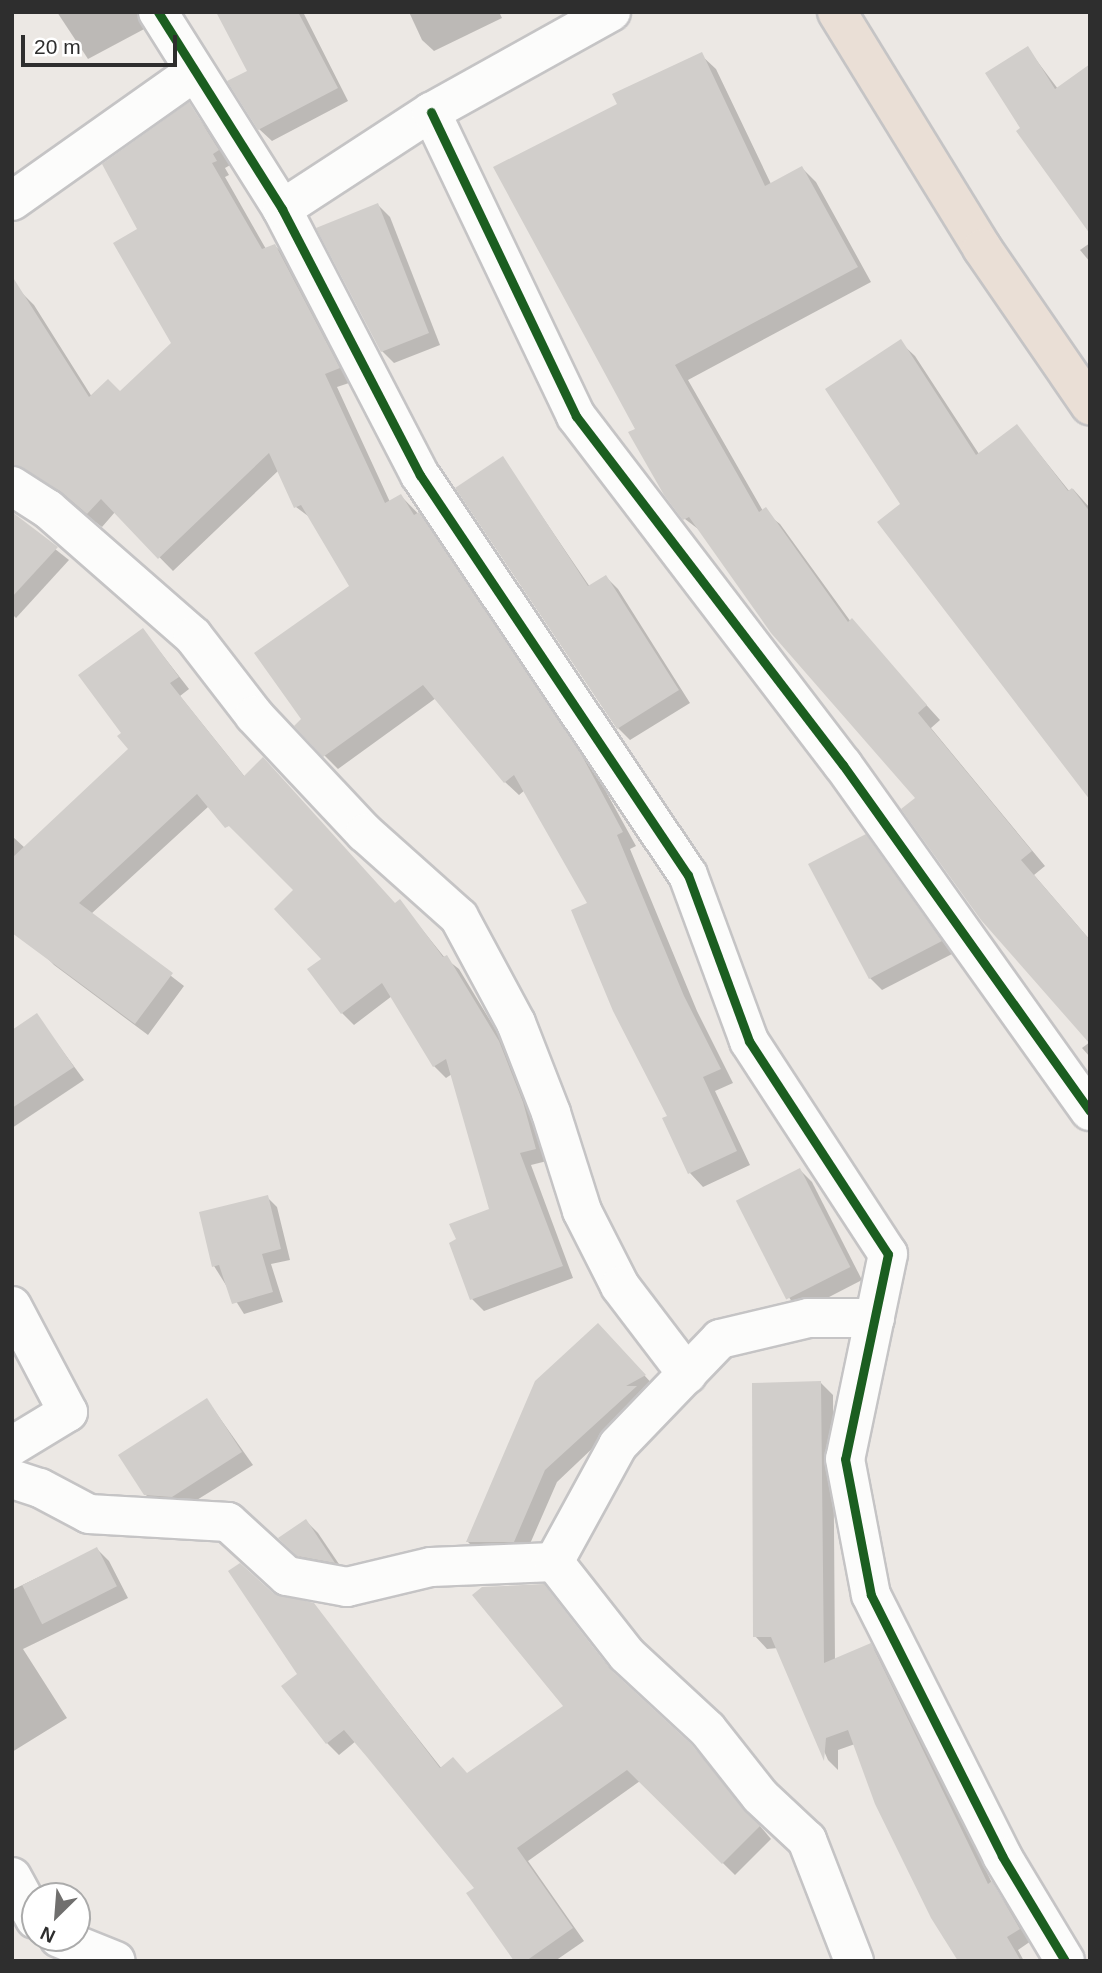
<!DOCTYPE html>
<style>
body{margin:0}
#map{position:relative;width:1102px;height:1973px;overflow:hidden;background:#ece8e4;font-family:Arial,sans-serif}
div>[style]{position:absolute}
[style*='--x']{left:calc(var(--x)*1px);top:calc(var(--y)*1px);width:calc(var(--w)*1px);rotate:calc(var(--a)*1deg)}
.shadow>*{inset:0;background:#0003}
.building>*{inset:0;background:#d1cecb;transform-origin:0 0}
.roads{filter:drop-shadow(2px 0 #c5c4c5) drop-shadow(-2px 0 #c5c4c5) drop-shadow(0 2px #c5c4c5) drop-shadow(0 -2px #c5c4c5)}
.street>*{height:38px;margin:-19px;padding:0 19px;transform-origin:19px;border-radius:19px;background:#fcfcfb}
.highway>*{height:38px;margin:-19px;padding:0 19px;transform-origin:19px;border-radius:19px;background:#eadfd6}
.cycleway>*{height:9px;margin:-4.5px;padding:0 4.5px;transform-origin:4.5px;border-radius:4.5px;background:#1b5e20}
span{translate:-50% -50%;white-space:nowrap;text-align:center;line-height:1.15;-webkit-text-stroke:7px #fff;paint-order:stroke}
.frame{position:absolute;inset:0;border:14px solid #2e2e2e;pointer-events:none}
.north{position:absolute;left:21px;top:1882px;width:70px;height:70px;box-sizing:border-box;background:#fff;border:2px solid #ababab;border-radius:50%;rotate:205deg;font-size:19px;font-weight:700;line-height:28px;text-align:center;color:#2e2e2e}
.north::after{content:'';display:block;margin:auto;width:24px;height:32px;background:#706f6e;clip-path:polygon(50% 0,100% 100%,50% 72%,0 100%)}
.scale{position:absolute;left:21px;top:35px;width:156px;height:32px;box-sizing:border-box;border:4px solid #2e2e2e;border-top:0;padding-left:9px;font-size:21px;line-height:24px;white-space:nowrap;color:#2e2e2e;-webkit-text-stroke:5px #fff;paint-order:stroke}
</style>
<div id="map">
<div class="shadow">
<i style="clip-path:polygon(57px 12px,152px 12px,148px 27px,88px 59px)"></i>
<i style="clip-path:polygon(218px 12px,303px 12px,348px 101px,272px 141px,259px 129px,249px 72px)"></i>
<i style="clip-path:polygon(409px 12px,499px 12px,502px 18px,434px 51px,422px 40px)"></i>
<i style="clip-path:polygon(1028px 49px,1058px 89px,1022px 129px)"></i>
<i style="clip-path:polygon(701px 55px,716px 69px,771px 184px,802px 168px,816px 182px,871px 282px,688px 380px,763px 511px,780px 524px,851px 622px,940px 720px,931px 728px,1045px 866px,1034px 875px,1090px 940px,918px 798px,702px 532px,685px 519px,665px 494px,638px 429px,619px 104px)"></i>
<i style="clip-path:polygon(189px 105px,232px 164px,225px 168px,229px 175px,225px 177px,266px 249px,275px 246px,289px 259px,352px 382px,337px 387px,390px 502px,401px 496px,432px 528px,593px 768px,636px 846px,630px 849px,697px 1011px,733px 1083px,715px 1091px,750px 1165px,703px 1187px,690px 1173px,590px 904px,525px 790px,519px 795px,505px 782px,436px 698px,338px 769px,325px 756px,304px 719px,351px 586px,312px 519px,296px 507px,279px 470px,173px 571px,115px 512px,102px 527px,39px 481px,12px 470px,20px 291px,34px 305px,92px 397px,120px 394px,173px 344px,140px 230px)"></i>
<i style="clip-path:polygon(378px 205px,390px 217px,440px 345px,394px 363px,382px 351px)"></i>
<i style="clip-path:polygon(1090px 243px,1090px 262px,1080px 250px)"></i>
<i style="clip-path:polygon(900px 342px,915px 356px,979px 454px,1017px 426px,1070px 492px,1073px 489px,1090px 508px,1090px 799px,902px 505px)"></i>
<i style="clip-path:polygon(503px 459px,590px 587px,606px 577px,618px 589px,690px 703px,630px 740px,618px 728px)"></i>
<i style="clip-path:polygon(12px 515px,69px 560px,16px 618px,12px 614px)"></i>
<i style="clip-path:polygon(143px 630px,189px 689px,180px 696px,245px 777px,395px 905px,400px 902px,445px 958px,459px 969px,511px 1055px,547px 1161px,531px 1165px,573px 1278px,484px 1311px,472px 1299px,491px 1210px,452px 1074px,446px 1078px,434px 1066px,392px 996px,354px 1025px,342px 1013px,296px 891px,209px 806px,91px 914px,184px 986px,148px 1035px,54px 965px,12px 922px,12px 836px,25px 848px,130px 749px,124px 733px)"></i>
<i style="clip-path:polygon(865px 836px,952px 954px,882px 990px,870px 978px)"></i>
<i style="clip-path:polygon(37px 1016px,84px 1080px,12px 1128px,12px 1032px)"></i>
<i style="clip-path:polygon(1090px 1042px,1090px 1057px,1082px 1048px)"></i>
<i style="clip-path:polygon(800px 1170px,812px 1182px,862px 1280px,802px 1311px,790px 1299px,739px 1202px)"></i>
<i style="clip-path:polygon(267px 1197px,277px 1207px,290px 1260px,271px 1264px,283px 1302px,244px 1314px,214px 1266px)"></i>
<i style="clip-path:polygon(609px 1337px,656px 1388px,557px 1482px,526px 1553px,479px 1553px,468px 1542px)"></i>
<i style="clip-path:polygon(821px 1383px,833px 1395px,835px 1660px,870px 1645px,882px 1657px,993px 1885px,1031px 1941px,1018px 1950px,1024px 1961px,960px 1961px,855px 1744px,838px 1750px,838px 1770px,828px 1760px,778px 1648px,767px 1649px,755px 1636px)"></i>
<i style="clip-path:polygon(207px 1400px,253px 1465px,184px 1508px,158px 1507px,145px 1494px)"></i>
<i style="clip-path:polygon(306px 1521px,318px 1533px,345px 1573px,311px 1567px,292px 1550px)"></i>
<i style="clip-path:polygon(97px 1549px,109px 1561px,128px 1598px,23px 1649px,67px 1718px,12px 1752px,12px 1590px)"></i>
<i style="clip-path:polygon(543px 1586px,619px 1680px,703px 1758px,771px 1839px,735px 1875px,640px 1781px,528px 1861px,584px 1941px,555px 1961px,520px 1961px,476px 1888px,356px 1741px,339px 1755px,327px 1743px,272px 1594px,313px 1605px,442px 1769px,468px 1775px,565px 1706px)"></i>
</div>
<div class="building">
<i style="clip-path:polygon(216px 12px,298px 12px,338px 88px,258px 130px,227px 81px,247px 71px)"></i>
<i style="clip-path:polygon(1028px 46px,1055px 89px,1090px 64px,1090px 234px,1016px 131px,1020px 128px,985px 73px)"></i>
<i style="clip-path:polygon(702px 52px,765px 186px,802px 166px,858px 267px,675px 365px,759px 512px,766px 507px,848px 622px,852px 618px,927px 705px,918px 713px,1032px 851px,1021px 860px,1090px 940px,1090px 1044px,981px 920px,901px 809px,915px 798px,771px 633px,689px 517px,683px 520px,664px 495px,628px 432px,635px 429px,493px 167px,617px 104px,612px 94px)"></i>
<i style="clip-path:polygon(189px 102px,219px 150px,213px 154px,217px 161px,212px 163px,262px 249px,275px 244px,340px 368px,325px 374px,385px 503px,401px 494px,414px 515px,419px 512px,580px 752px,623px 832px,617px 835px,684px 996px,721px 1069px,703px 1077px,737px 1151px,688px 1174px,662px 1118px,667px 1116px,613px 1011px,571px 910px,587px 903px,514px 775px,504px 783px,423px 685px,323px 757px,294px 726px,301px 719px,254px 653px,349px 586px,301px 505px,294px 508px,269px 453px,158px 559px,101px 499px,87px 514px,60px 491px,12px 464px,12px 276px,89px 397px,108px 379px,120px 391px,171px 343px,113px 243px,137px 229px,102px 164px)"></i>
<i style="clip-path:polygon(378px 203px,429px 333px,381px 352px,316px 228px)"></i>
<i style="clip-path:polygon(901px 339px,976px 455px,1017px 424px,1068px 491px,1072px 488px,1090px 512px,1090px 800px,877px 522px,900px 504px,825px 389px)"></i>
<i style="clip-path:polygon(503px 456px,588px 586px,606px 575px,679px 690px,617px 729px,455px 488px)"></i>
<i style="clip-path:polygon(12px 512px,58px 547px,12px 597px)"></i>
<i style="clip-path:polygon(143px 628px,179px 677px,170px 683px,244px 776px,263px 757px,395px 903px,400px 899px,443px 957px,447px 955px,499px 1041px,523px 1102px,536px 1149px,520px 1153px,563px 1266px,470px 1300px,449px 1243px,456px 1239px,449px 1224px,489px 1209px,446px 1059px,433px 1067px,382px 983px,341px 1014px,307px 969px,321px 959px,274px 909px,293px 890px,229px 826px,225px 828px,197px 794px,79px 903px,173px 973px,135px 1024px,12px 933px,12px 858px,128px 749px,117px 736px,121px 733px,78px 675px)"></i>
<i style="clip-path:polygon(866px 834px,942px 941px,869px 979px,808px 864px)"></i>
<i style="clip-path:polygon(37px 1013px,74px 1067px,12px 1108px,12px 1030px)"></i>
<i style="left:800px;top:1168px;width:111px;height:72px;rotate:63deg"></i>
<i style="clip-path:polygon(268px 1195px,281px 1249px,262px 1254px,273px 1292px,232px 1304px,219px 1265px,212px 1267px,199px 1212px)"></i>
<i style="clip-path:polygon(598px 1323px,646px 1375px,626px 1386px,637px 1386px,545px 1470px,514px 1542px,466px 1542px,535px 1381px)"></i>
<i style="clip-path:polygon(821px 1381px,824px 1663px,871px 1643px,988px 1884px,992px 1881px,1020px 1929px,1007px 1937px,1021px 1961px,958px 1961px,931px 1918px,875px 1804px,848px 1730px,826px 1738px,824px 1761px,771px 1637px,753px 1637px,752px 1383px)"></i>
<i style="clip-path:polygon(207px 1398px,242px 1452px,172px 1497px,144px 1495px,118px 1455px)"></i>
<i style="clip-path:polygon(306px 1519px,335px 1563px,297px 1556px,278px 1538px)"></i>
<i style="left:97px;top:1547px;width:44px;height:84px;rotate:63deg"></i>
<i style="clip-path:polygon(240px 1563px,273px 1593px,314px 1603px,440px 1768px,453px 1757px,467px 1773px,563px 1706px,472px 1595px,482px 1587px,544px 1584px,610px 1669px,691px 1744px,760px 1826px,722px 1864px,627px 1770px,517px 1848px,573px 1928px,526px 1961px,514px 1961px,466px 1893px,474px 1888px,367px 1757px,344px 1730px,326px 1744px,281px 1686px,297px 1674px,228px 1571px)"></i>
</div>
<div class="roads">
<div class="street">
<i style="--x:158;--y:12;--w:233;--a:57.8"></i>
<i style="--x:282;--y:209;--w:300;--a:62.6"></i>
<i style="--x:420;--y:475;--w:481;--a:56.2"></i>
<i style="--x:688;--y:875;--w:177;--a:69.8"></i>
<i style="--x:749;--y:1041;--w:254;--a:56.9"></i>
<i style="--x:888;--y:1254;--w:209;--a:101.8"></i>
<i style="--x:845;--y:1459;--w:138;--a:79.2"></i>
<i style="--x:871;--y:1595;--w:292;--a:63.3"></i>
<i style="--x:1002;--y:1856;--w:122;--a:59"></i>
<i style="--x:431;--y:112;--w:337;--a:64.5"></i>
<i style="--x:576;--y:416;--w:439;--a:52.6"></i>
<i style="--x:843;--y:765;--w:425;--a:54.5"></i>
<i style="--x:12;--y:201;--w:223;--a:-35.3"></i>
<i style="--x:282;--y:209;--w:178;--a:-33.1"></i>
<i style="--x:431;--y:112;--w:206;--a:-29.1"></i>
<i style="--x:12;--y:486;--w:43;--a:32.6"></i>
<i style="--x:48;--y:509;--w:193;--a:41.2"></i>
<i style="--x:193;--y:636;--w:100;--a:52.3"></i>
<i style="--x:254;--y:715;--w:162;--a:46.8"></i>
<i style="--x:365;--y:833;--w:126;--a:41.8"></i>
<i style="--x:459;--y:917;--w:120;--a:61.7"></i>
<i style="--x:516;--y:1023;--w:97;--a:68.7"></i>
<i style="--x:551;--y:1113;--w:103;--a:72.4"></i>
<i style="--x:582;--y:1211;--w:84;--a:63.1"></i>
<i style="--x:620;--y:1286;--w:111;--a:52.7"></i>
<i style="--x:12;--y:1306;--w:120;--a:62.2"></i>
<i style="--x:68;--y:1412;--w:66;--a:148.7"></i>
<i style="--x:12;--y:1479;--w:29;--a:18"></i>
<i style="--x:40;--y:1488;--w:55;--a:28"></i>
<i style="--x:89;--y:1514;--w:139;--a:3.3"></i>
<i style="--x:228;--y:1522;--w:80;--a:42.5"></i>
<i style="--x:287;--y:1576;--w:61;--a:10.4"></i>
<i style="--x:347;--y:1587;--w:86;--a:-13.4"></i>
<i style="--x:431;--y:1567;--w:123;--a:-2.3"></i>
<i style="--x:12;--y:1877;--w:48;--a:61.3"></i>
<i style="--x:59;--y:1938;--w:61;--a:22"></i>
<i style="--x:854;--y:1961;--w:130;--a:-111.2"></i>
<i style="--x:807;--y:1840;--w:64;--a:-136.9"></i>
<i style="--x:760;--y:1796;--w:85;--a:-128.3"></i>
<i style="--x:707;--y:1729;--w:109;--a:-137.2"></i>
<i style="--x:627;--y:1655;--w:118;--a:-128.1"></i>
<i style="--x:554;--y:1562;--w:133;--a:-61.3"></i>
<i style="--x:618;--y:1445;--w:147;--a:-46.1"></i>
<i style="--x:720;--y:1339;--w:90;--a:-13.4"></i>
<i style="--x:808;--y:1318;--w:67;--a:0"></i>
</div>
<div class="highway">
<i style="--x:837;--y:12;--w:277;--a:58.4"></i>
<i style="--x:982;--y:248;--w:191;--a:55.5"></i>
</div>
</div>
<div class="cycleway">
<i style="--x:158;--y:12;--w:233;--a:57.8"></i>
<i style="--x:282;--y:209;--w:300;--a:62.6"></i>
<i style="--x:420;--y:475;--w:481;--a:56.2"></i>
<i style="--x:688;--y:875;--w:177;--a:69.8"></i>
<i style="--x:749;--y:1041;--w:254;--a:56.9"></i>
<i style="--x:888;--y:1254;--w:209;--a:101.8"></i>
<i style="--x:845;--y:1459;--w:138;--a:79.2"></i>
<i style="--x:871;--y:1595;--w:292;--a:63.3"></i>
<i style="--x:1002;--y:1856;--w:122;--a:59"></i>
<i style="--x:431;--y:112;--w:337;--a:64.5"></i>
<i style="--x:576;--y:416;--w:439;--a:52.6"></i>
<i style="--x:843;--y:765;--w:425;--a:54.5"></i>
</div>
<div class="frame"></div>
<div class="north">N</div>
<div class="scale">20 m</div>
</div>
